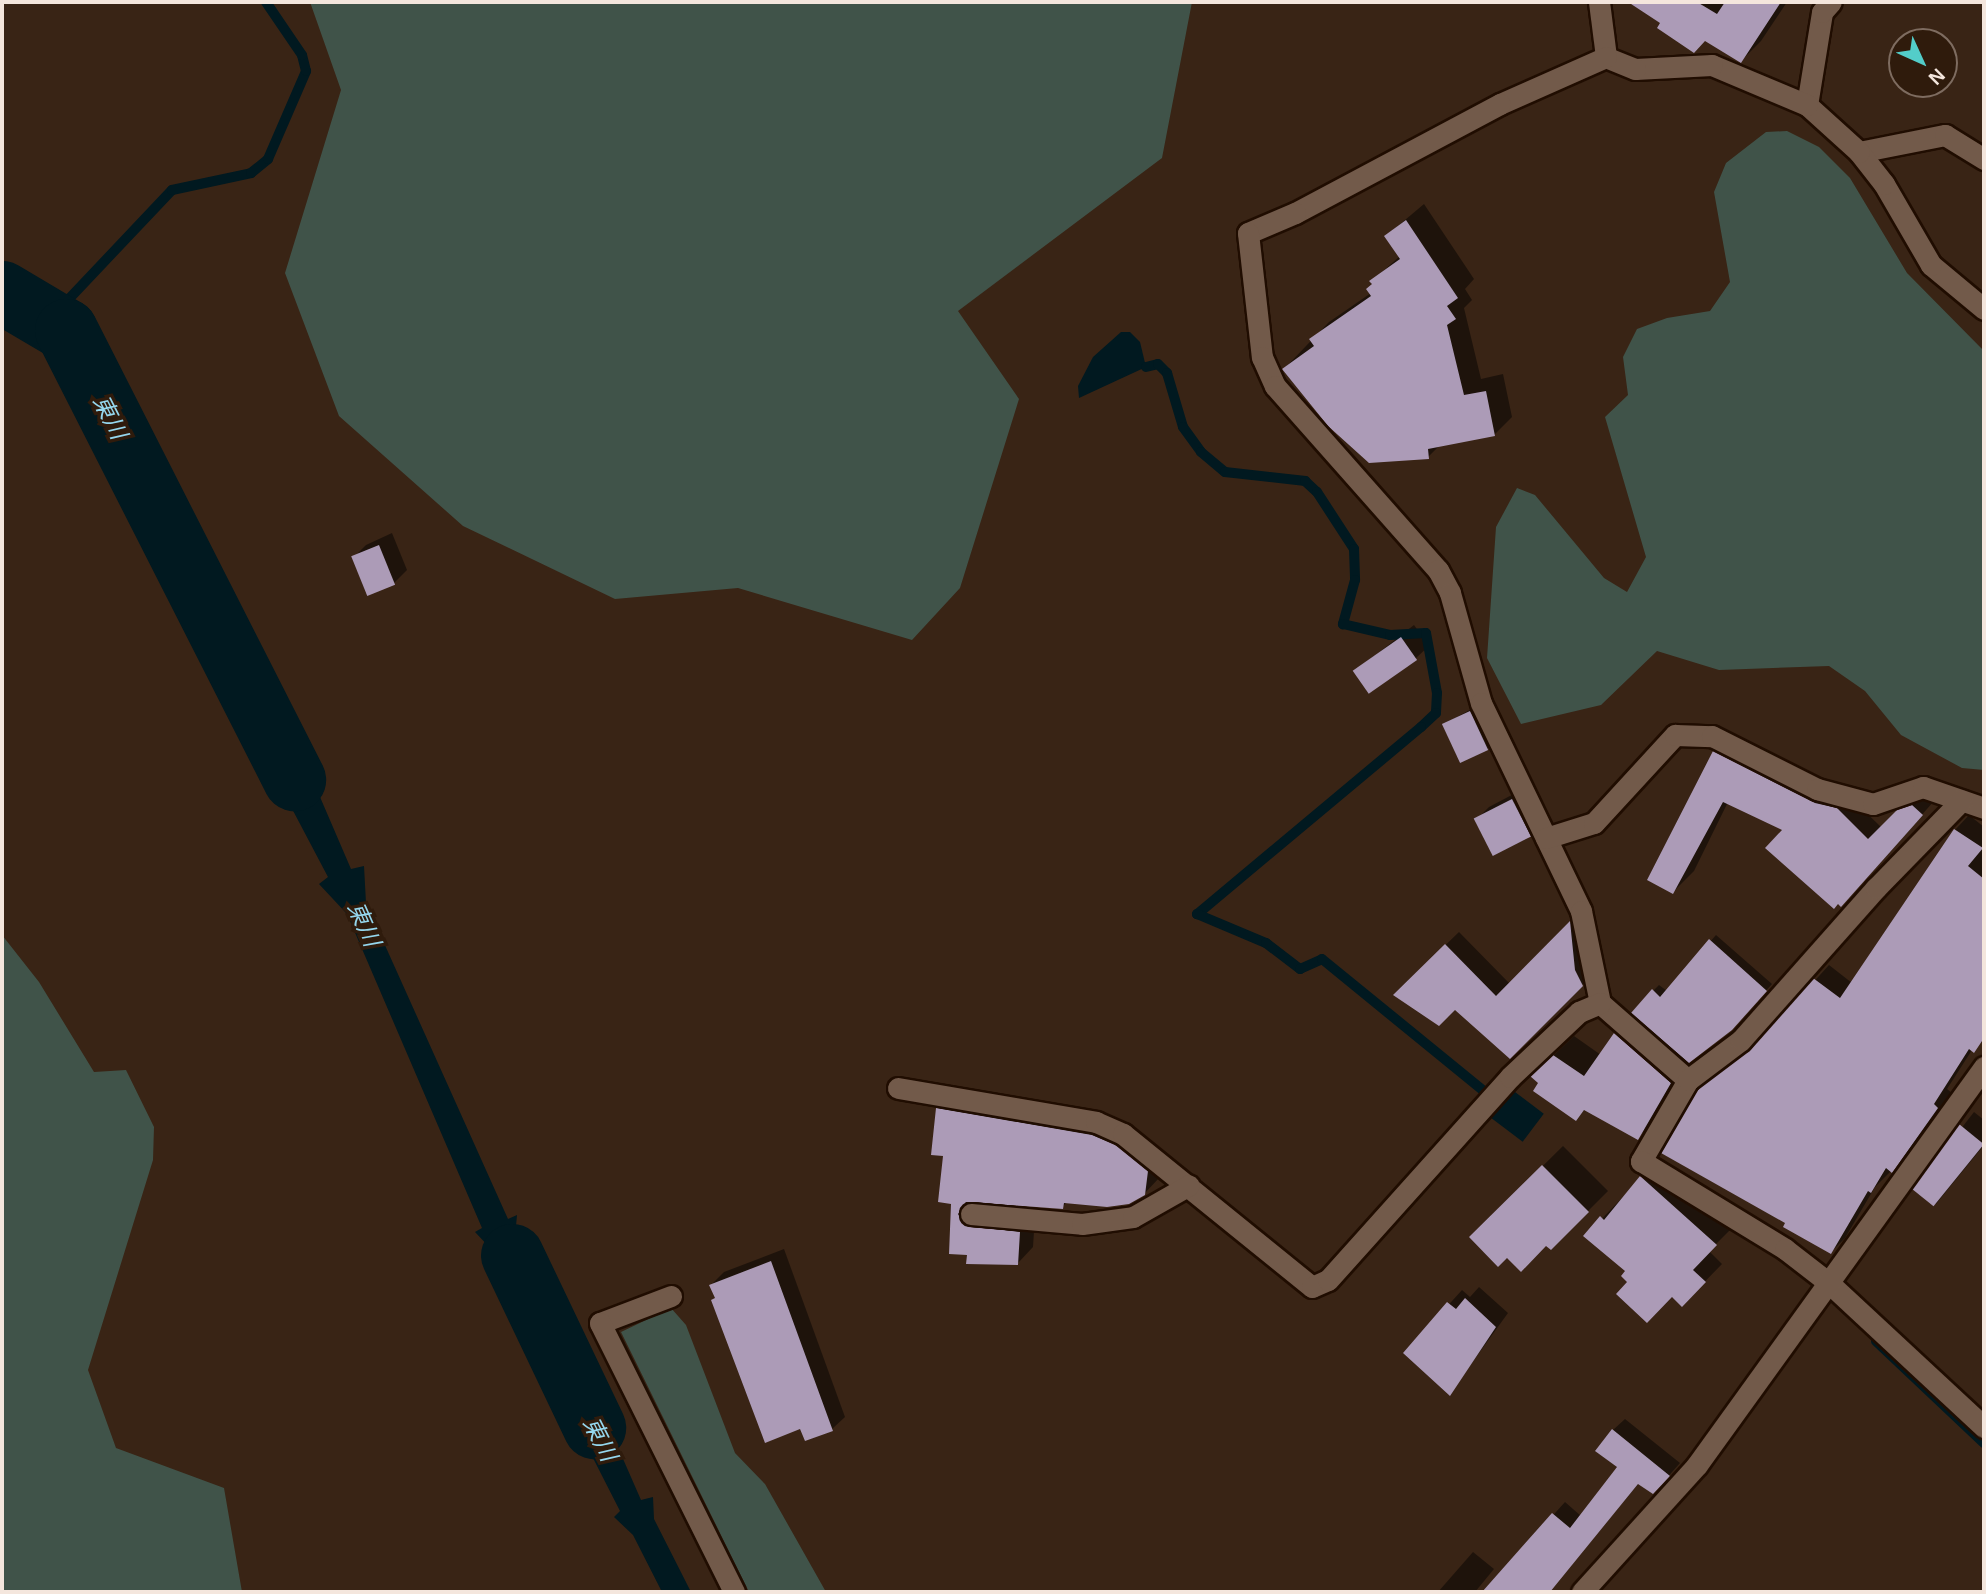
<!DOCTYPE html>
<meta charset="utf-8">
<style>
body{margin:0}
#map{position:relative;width:1986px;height:1594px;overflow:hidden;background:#392415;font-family:Helvetica,"Noto Sans JP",sans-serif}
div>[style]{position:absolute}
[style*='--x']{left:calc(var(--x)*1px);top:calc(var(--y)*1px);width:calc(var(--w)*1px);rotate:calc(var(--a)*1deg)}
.green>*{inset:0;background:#405349}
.water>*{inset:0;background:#011920;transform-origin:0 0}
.shadow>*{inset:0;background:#0007}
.stream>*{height:10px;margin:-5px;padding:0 5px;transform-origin:5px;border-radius:5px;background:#011920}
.river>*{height:63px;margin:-31.5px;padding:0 31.5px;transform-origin:31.5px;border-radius:31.5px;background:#011920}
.building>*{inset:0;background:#ac9bb7;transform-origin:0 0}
.roads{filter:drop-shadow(2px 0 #200d01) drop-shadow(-2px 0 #200d01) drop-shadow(0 2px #200d01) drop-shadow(0 -2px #200d01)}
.street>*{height:21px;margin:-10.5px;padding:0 10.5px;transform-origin:10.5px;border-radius:10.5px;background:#725a4a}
span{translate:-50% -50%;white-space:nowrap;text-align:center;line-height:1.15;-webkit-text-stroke:7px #2f1b0c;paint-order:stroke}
.water-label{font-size:23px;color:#95d7ee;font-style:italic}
.frame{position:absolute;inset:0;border:4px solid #f4e6dd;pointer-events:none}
.north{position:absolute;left:1888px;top:28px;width:70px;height:70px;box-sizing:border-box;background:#2f1b0c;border:2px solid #7e6c60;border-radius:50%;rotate:135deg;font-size:19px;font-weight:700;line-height:28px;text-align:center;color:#f4e6dd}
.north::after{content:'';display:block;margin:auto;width:24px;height:32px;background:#53cdc9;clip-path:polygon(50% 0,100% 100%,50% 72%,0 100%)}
</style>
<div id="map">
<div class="green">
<i style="clip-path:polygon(310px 2px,1192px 2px,1162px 158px,958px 311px,1019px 399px,960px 588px,912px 640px,738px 588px,615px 599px,463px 526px,339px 416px,285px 273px,341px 90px)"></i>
<i style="clip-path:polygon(1787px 131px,1819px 147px,1850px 178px,1907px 273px,1984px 351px,1984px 770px,1962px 768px,1901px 735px,1865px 691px,1829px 666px,1719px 670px,1657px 651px,1601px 705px,1521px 724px,1487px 658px,1496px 527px,1517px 488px,1535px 495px,1604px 578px,1627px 592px,1646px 557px,1605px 417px,1628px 395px,1623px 357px,1637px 329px,1667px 318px,1710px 311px,1730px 282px,1714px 192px,1726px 163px,1766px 132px)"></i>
<i style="clip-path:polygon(2px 935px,39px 982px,94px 1072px,126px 1070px,154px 1127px,153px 1160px,88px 1370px,116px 1448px,224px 1488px,242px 1592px,2px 1592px)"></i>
<i style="clip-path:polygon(671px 1308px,686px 1325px,735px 1453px,765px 1484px,826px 1592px,749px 1592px,621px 1332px)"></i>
</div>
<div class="water">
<i style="clip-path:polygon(1121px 332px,1130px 332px,1140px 342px,1146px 367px,1079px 398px,1078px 386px,1093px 357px)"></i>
<i style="clip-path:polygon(264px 694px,317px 790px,351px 869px,364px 866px,366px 903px,508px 1219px,517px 1215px,515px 1237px,563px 1327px,538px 1340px,492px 1250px,475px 1232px,482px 1228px,347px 914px,319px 884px,328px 877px,241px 712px)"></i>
<i style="left:1511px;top:1089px;width:41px;height:35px;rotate:37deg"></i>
<i style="clip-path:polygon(571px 1340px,641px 1500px,653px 1497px,654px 1519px,691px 1592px,662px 1592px,633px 1535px,614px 1517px,620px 1511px,541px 1356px)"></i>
</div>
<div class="shadow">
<i style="clip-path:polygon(1675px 2px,1787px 2px,1761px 41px,1741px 61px,1706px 39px,1659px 28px)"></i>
<i style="clip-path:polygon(1424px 204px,1474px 279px,1465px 289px,1472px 300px,1464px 308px,1481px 379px,1503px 374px,1512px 417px,1494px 435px,1440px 445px,1428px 457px,1284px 369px,1329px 322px,1371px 293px,1372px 281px,1400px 256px,1386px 236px)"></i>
<i style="clip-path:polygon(392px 533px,407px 570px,394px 583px,353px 558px,366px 545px)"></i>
<i style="clip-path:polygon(1414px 625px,1429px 646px,1416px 658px,1355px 671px)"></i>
<i style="clip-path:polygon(1477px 706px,1493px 743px,1487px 749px,1444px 724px)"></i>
<i style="clip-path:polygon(1727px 740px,1849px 796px,1882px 828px,1912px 798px,1925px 793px,1934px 801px,1854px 892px,1785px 829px,1728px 802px,1694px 871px,1673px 892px,1715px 752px)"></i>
<i style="clip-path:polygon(1525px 788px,1543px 823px,1530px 836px,1476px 820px,1489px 807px)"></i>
<i style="clip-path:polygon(1969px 815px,1984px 827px,1984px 1040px,1972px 1050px,1947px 1089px,1952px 1093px,1906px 1156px,1875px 1187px,1845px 1238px,1831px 1252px,1788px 1222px,1699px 1090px,1762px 1039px,1829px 965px,1852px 983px,1955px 830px)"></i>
<i style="clip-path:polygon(1582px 911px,1595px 972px,1510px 1056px,1455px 1007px,1395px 994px,1459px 932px,1510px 984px)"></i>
<i style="clip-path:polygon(1716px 935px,1772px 984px,1738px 1022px,1690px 1062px,1657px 1118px,1637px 1138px,1585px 1109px,1576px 1119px,1552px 1057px,1574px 1036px,1601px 1055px,1653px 991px,1659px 985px,1667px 991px)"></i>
<i style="clip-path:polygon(954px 1093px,1109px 1119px,1160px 1177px,1144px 1194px,1068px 1201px,1062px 1207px,975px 1201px,980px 1210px,1035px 1216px,1033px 1247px,1018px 1263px,968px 1253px,953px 1202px,938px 1109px)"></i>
<i style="clip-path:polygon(1974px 1112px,1984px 1120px,1984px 1145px,1936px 1204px,1915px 1188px)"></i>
<i style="clip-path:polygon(1563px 1146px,1608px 1191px,1551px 1248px,1546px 1243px,1507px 1256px,1471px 1237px)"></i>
<i style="clip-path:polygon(1659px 1160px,1733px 1227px,1709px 1251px,1722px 1264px,1682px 1305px,1672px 1295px,1630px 1282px,1628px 1271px,1585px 1236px)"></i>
<i style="clip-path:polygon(784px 1249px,845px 1417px,832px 1429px,801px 1427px,711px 1285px,724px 1272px)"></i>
<i style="clip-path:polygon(1479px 1287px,1508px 1313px,1450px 1393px,1405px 1353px,1462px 1290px,1470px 1297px)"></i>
<i style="clip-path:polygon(1625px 1419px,1680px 1463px,1665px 1480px,1639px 1483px,1547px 1592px,1484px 1592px,1565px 1502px,1581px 1516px,1619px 1467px,1613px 1430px)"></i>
<i style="clip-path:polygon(1473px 1552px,1494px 1569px,1475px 1592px,1438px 1592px)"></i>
</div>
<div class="stream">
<i style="--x:49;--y:320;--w:179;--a:-46.6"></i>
<i style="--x:172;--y:190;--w:81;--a:-12.1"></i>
<i style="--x:251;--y:173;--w:22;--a:-39"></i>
<i style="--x:268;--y:159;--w:96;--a:-66.6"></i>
<i style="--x:306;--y:71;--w:16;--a:-104"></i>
<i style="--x:302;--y:55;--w:64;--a:-124.2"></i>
<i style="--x:1146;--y:367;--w:12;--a:-14"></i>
<i style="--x:1158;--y:364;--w:13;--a:45"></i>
<i style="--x:1167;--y:373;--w:56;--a:73.5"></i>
<i style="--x:1183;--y:427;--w:31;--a:54"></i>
<i style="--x:1201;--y:452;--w:31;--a:40"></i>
<i style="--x:1225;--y:472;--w:81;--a:6.4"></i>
<i style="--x:1305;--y:481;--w:16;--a:43"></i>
<i style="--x:1317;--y:492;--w:68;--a:57"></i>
<i style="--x:1354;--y:549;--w:31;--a:88"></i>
<i style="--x:1355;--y:580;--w:46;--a:105.3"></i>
<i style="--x:1343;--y:624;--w:48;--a:13.2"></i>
<i style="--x:1390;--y:635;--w:36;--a:-3"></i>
<i style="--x:1426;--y:633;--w:61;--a:79.6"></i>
<i style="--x:1437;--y:693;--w:20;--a:93"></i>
<i style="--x:1436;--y:713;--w:21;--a:137"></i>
<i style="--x:1421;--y:727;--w:292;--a:140.1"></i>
<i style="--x:1197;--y:914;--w:75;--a:22.8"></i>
<i style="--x:1266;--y:943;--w:43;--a:37.4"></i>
<i style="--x:1300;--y:969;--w:24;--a:-24"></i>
<i style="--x:1322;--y:959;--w:209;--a:39.2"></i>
<i style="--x:1876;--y:1341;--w:149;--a:43.4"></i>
</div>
<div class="river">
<i style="--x:2;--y:292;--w:74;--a:30.7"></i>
<i style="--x:66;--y:330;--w:504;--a:63.08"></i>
<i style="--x:512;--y:1255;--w:191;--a:64.5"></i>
</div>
<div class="building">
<i style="clip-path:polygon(1628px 2px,1697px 2px,1717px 14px,1725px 2px,1781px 2px,1741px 63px,1705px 41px,1694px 53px,1657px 28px,1660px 23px)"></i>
<i style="clip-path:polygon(1406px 220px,1458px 298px,1447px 306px,1456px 319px,1447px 325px,1464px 395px,1486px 391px,1495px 436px,1428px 449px,1429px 459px,1369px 463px,1328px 426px,1282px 369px,1314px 346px,1309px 339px,1371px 296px,1366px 289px,1372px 284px,1369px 281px,1400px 259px,1384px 236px)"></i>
<i style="left:379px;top:545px;width:43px;height:30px;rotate:68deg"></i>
<i style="left:1401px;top:637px;width:28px;height:59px;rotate:55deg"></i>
<i style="left:1470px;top:711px;width:43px;height:31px;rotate:65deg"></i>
<i style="clip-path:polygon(1713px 751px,1815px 803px,1837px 808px,1868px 839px,1897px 810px,1912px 805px,1923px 815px,1841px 907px,1838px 904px,1834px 909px,1765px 848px,1782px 830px,1723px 802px,1673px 894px,1647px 880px)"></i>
<i style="left:1512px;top:799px;width:42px;height:43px;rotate:63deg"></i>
<i style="clip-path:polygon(1954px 829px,1983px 848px,1968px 866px,1984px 879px,1984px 1038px,1974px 1053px,1969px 1049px,1934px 1104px,1938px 1108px,1892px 1173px,1886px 1168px,1871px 1193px,1868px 1191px,1831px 1254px,1783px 1227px,1785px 1223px,1661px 1153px,1698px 1089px,1751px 1049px,1813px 978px,1840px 998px)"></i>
<i style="clip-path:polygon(1570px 921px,1575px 970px,1583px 986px,1510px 1059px,1455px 1010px,1439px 1026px,1393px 995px,1445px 944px,1496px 996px)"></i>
<i style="clip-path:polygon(1709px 939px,1767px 991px,1732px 1030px,1689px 1063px,1631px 1013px,1652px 989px,1660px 997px)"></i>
<i style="clip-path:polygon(1614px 1033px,1671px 1083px,1638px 1140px,1584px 1110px,1576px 1121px,1533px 1091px,1538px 1083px,1530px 1076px,1553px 1055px,1584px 1076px)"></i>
<i style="clip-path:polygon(936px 1108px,1092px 1135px,1116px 1145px,1148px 1171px,1145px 1195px,1129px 1204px,1107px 1207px,1064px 1203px,1063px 1209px,966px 1202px,958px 1214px,964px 1225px,1020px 1232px,1018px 1265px,966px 1264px,967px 1255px,949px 1254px,951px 1204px,938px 1202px,943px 1156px,931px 1155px)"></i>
<i style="left:1959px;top:1124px;width:32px;height:80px;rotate:39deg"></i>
<i style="clip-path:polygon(1542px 1165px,1589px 1212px,1551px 1250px,1546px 1246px,1521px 1272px,1507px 1258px,1498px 1267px,1469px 1237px)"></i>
<i style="clip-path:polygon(1640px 1176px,1717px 1245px,1693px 1270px,1706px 1282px,1682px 1307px,1672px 1297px,1647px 1323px,1616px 1294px,1627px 1282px,1621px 1276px,1625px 1271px,1583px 1236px,1600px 1216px,1604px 1220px)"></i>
<i style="clip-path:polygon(771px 1261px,833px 1431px,805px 1441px,800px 1429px,765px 1443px,711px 1300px,715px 1298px,709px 1285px)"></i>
<i style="clip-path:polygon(1465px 1298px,1496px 1327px,1450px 1396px,1403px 1353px,1447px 1302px,1456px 1309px)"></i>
<i style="clip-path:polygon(1612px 1429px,1670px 1476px,1653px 1494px,1638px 1484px,1550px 1592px,1482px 1592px,1552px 1513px,1570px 1528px,1617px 1467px,1595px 1451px)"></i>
</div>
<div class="roads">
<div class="street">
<i style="--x:1599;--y:2;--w:55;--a:82.7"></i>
<i style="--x:1807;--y:105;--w:94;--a:-80.8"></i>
<i style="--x:1822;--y:12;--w:13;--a:-48"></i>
<i style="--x:1859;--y:152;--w:88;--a:-11.2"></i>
<i style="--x:1945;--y:135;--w:46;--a:31.6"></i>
<i style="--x:1984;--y:309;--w:69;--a:-140.3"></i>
<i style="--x:1931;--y:265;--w:94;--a:-120.1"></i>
<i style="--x:1884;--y:184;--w:41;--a:-128"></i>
<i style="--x:1859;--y:152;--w:70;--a:-137.9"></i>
<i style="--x:1807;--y:105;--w:103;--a:-157.2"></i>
<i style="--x:1712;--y:65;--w:77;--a:177"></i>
<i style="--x:1635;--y:69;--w:31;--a:-158"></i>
<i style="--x:1606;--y:57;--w:116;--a:156.1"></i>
<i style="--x:1500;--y:104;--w:232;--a:152"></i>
<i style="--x:1295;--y:213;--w:51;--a:156.9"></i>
<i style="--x:1248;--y:233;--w:125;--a:83.6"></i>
<i style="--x:1262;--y:357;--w:32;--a:66"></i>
<i style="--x:1275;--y:386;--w:246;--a:48.5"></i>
<i style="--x:1438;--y:570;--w:26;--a:62"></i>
<i style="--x:1450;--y:593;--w:114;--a:74.3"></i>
<i style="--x:1481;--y:703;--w:231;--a:64.3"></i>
<i style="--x:1581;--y:911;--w:94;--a:78.3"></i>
<i style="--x:1600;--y:1003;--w:117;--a:41.2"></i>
<i style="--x:1688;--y:1080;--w:94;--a:120.1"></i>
<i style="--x:1641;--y:1161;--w:169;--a:31.4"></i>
<i style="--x:1785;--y:1249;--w:56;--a:37.7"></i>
<i style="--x:1829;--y:1283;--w:212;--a:42.9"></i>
<i style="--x:1546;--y:838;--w:50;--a:-17.4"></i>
<i style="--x:1594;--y:823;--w:120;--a:-47.4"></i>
<i style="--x:1675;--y:735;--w:37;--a:2"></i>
<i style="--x:1712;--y:736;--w:118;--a:26.8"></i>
<i style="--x:1817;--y:789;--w:58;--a:15"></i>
<i style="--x:1873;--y:804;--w:53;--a:-18.8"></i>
<i style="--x:1923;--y:787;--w:65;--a:19"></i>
<i style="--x:1688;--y:1080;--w:66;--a:-37"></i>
<i style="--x:1741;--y:1040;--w:203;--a:-48.4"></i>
<i style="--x:1876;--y:888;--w:122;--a:-45.7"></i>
<i style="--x:898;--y:1088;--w:201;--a:9.7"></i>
<i style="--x:1096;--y:1122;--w:30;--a:24"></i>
<i style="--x:1123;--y:1134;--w:243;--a:39"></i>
<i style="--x:1312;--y:1287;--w:17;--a:-24"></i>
<i style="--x:1328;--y:1280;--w:273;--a:-48.1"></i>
<i style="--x:1510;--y:1077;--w:95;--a:-43.3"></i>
<i style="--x:1579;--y:1012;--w:23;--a:-23"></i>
<i style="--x:971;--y:1214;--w:111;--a:5.1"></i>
<i style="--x:1082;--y:1224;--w:51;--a:-7.8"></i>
<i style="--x:1133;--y:1217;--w:64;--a:-29.7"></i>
<i style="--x:671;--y:1296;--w:76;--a:159.2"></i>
<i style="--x:600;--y:1323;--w:301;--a:63.5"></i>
<i style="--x:1582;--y:1592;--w:171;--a:-47.8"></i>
<i style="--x:1697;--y:1465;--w:491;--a:-54.2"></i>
</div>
</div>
<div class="water-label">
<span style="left:110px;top:417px;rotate:63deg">東川</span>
<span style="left:364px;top:924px;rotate:66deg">東川</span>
<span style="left:600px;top:1439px;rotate:63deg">東川</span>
</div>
<div class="frame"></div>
<div class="north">N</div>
</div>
